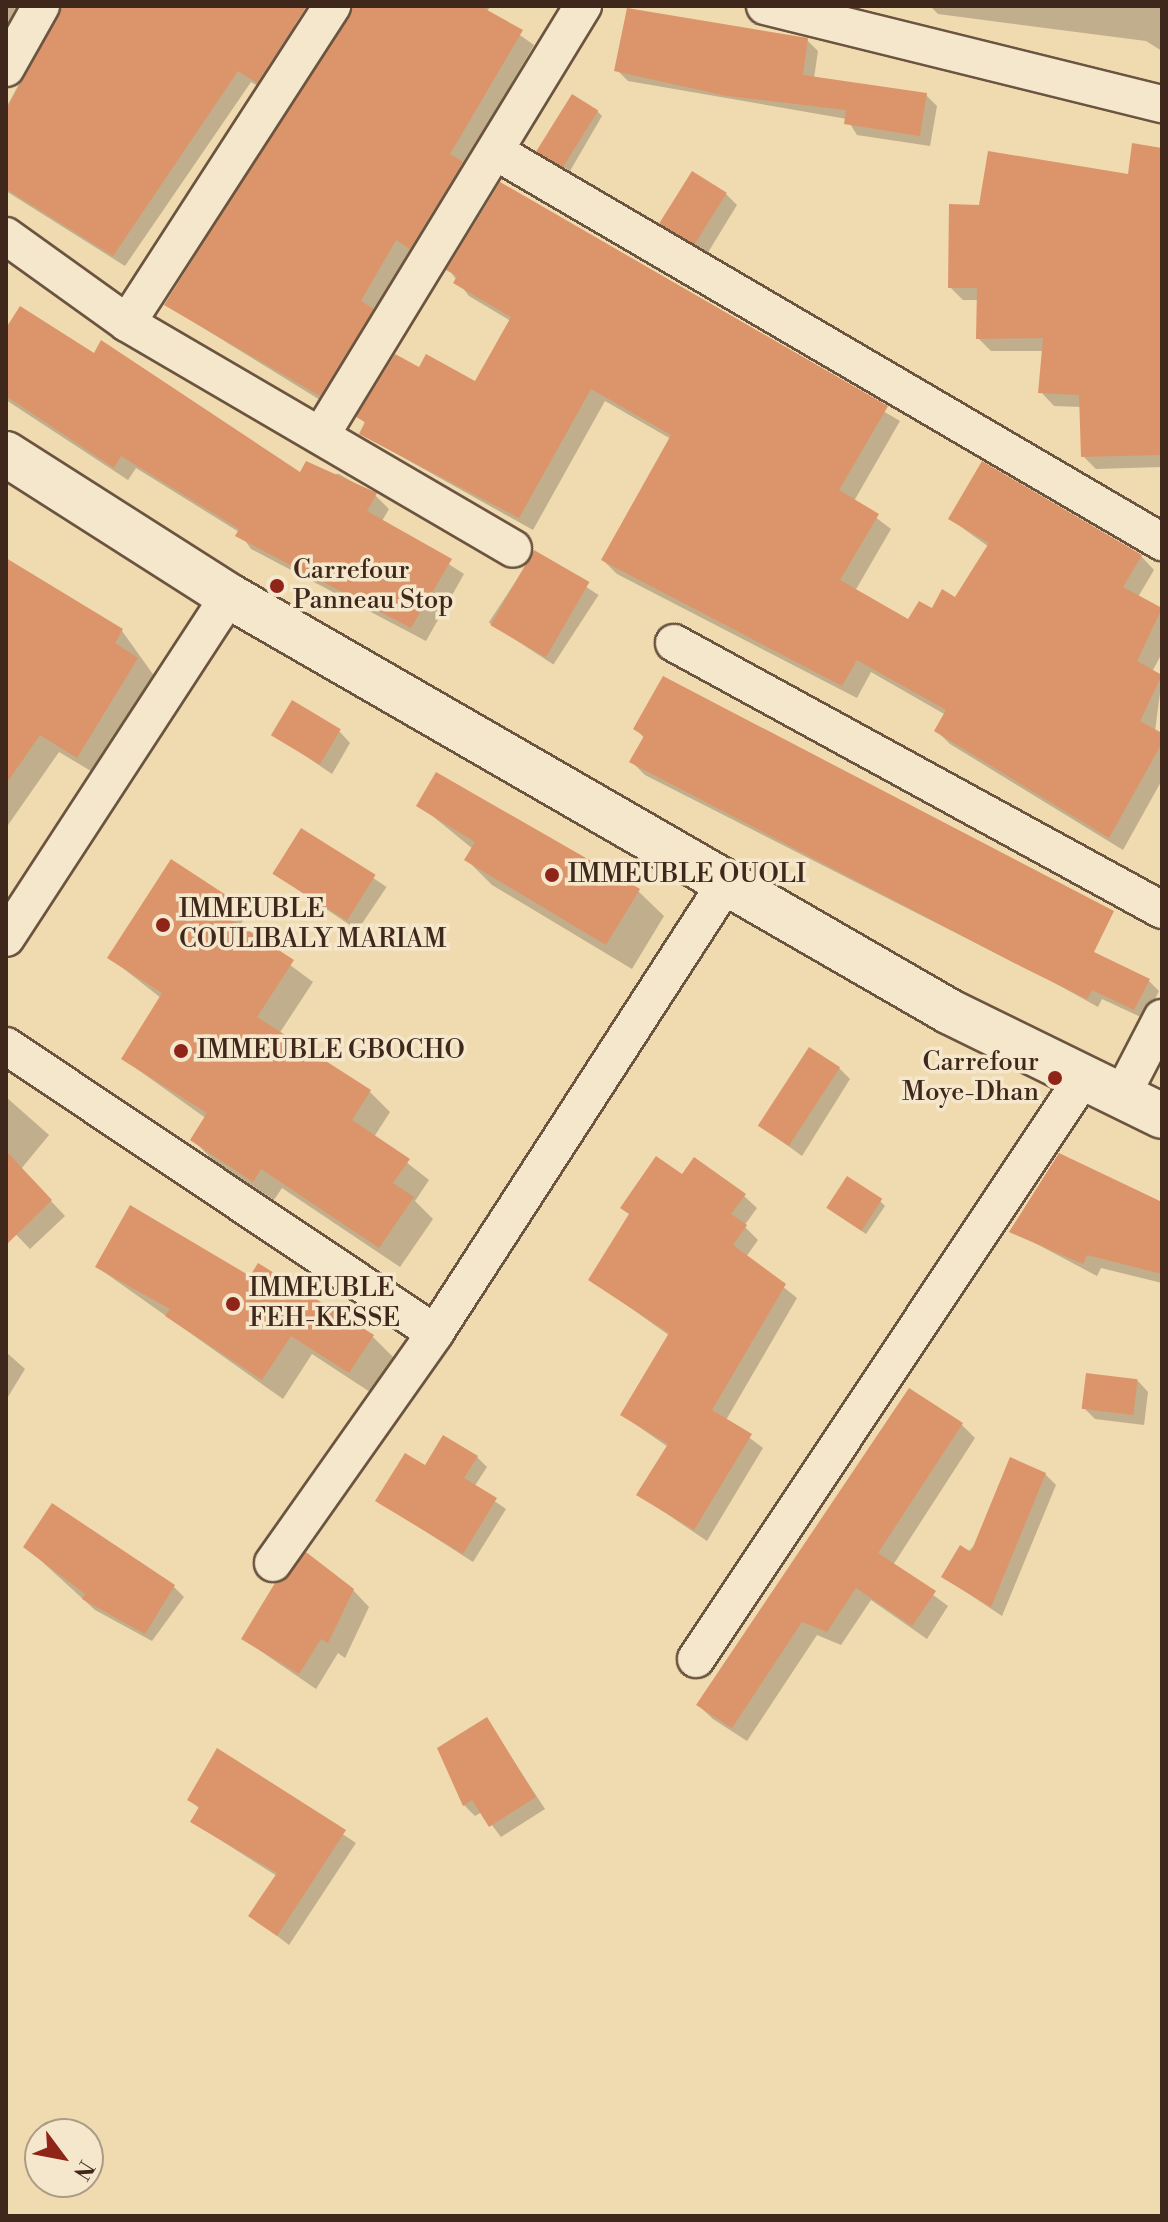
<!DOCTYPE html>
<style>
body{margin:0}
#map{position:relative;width:1168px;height:2222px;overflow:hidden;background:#f0dab0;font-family:"Libre Bodoni",serif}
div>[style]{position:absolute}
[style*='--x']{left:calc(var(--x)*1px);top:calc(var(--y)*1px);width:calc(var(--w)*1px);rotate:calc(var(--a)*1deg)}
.shadow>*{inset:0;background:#0003;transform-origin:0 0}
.building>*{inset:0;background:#dc956a;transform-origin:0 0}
.roads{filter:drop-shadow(2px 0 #6b5440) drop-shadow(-2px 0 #6b5440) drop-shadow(0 2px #6b5440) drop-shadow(0 -2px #6b5440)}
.street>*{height:36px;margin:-18px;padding:0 18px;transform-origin:18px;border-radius:18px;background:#f5e7cc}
.secondary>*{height:44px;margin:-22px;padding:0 22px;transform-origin:22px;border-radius:22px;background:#f5e7cc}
.dots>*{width:22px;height:22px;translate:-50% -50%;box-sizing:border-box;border:4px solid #f5e7cc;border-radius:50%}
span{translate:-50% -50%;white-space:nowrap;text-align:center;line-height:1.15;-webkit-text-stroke:7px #f5e7cc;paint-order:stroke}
.poi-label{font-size:26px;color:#3f281b}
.left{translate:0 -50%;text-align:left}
.right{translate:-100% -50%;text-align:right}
.frame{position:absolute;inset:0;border:8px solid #3f281b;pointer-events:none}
.north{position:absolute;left:24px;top:2118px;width:80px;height:80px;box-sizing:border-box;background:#f5e7cc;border:2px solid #ac9b85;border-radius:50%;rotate:122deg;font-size:22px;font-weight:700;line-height:32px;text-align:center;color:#3f281b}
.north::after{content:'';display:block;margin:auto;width:28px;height:36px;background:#8f2418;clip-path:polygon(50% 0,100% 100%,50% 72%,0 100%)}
</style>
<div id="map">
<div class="shadow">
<i style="clip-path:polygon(6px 6px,37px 6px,6px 61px)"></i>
<i style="clip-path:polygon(61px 6px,280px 6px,305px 38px,270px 93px,251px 82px,125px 266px,6px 191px,6px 108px)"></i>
<i style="clip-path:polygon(357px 6px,490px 6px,487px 12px,534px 45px,464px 165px,475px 176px,423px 260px,409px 252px,374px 312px,385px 323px,333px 408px,166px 305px)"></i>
<i style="clip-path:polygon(930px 6px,1162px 6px,1162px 51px,1146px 41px,938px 14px)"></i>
<i style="clip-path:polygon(807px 40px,818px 51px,814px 78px,926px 95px,937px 106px,930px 146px,857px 135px,847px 119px,628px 81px,617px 70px)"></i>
<i style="clip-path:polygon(597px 111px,602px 116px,570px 171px,545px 156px)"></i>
<i style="clip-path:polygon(1162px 150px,1162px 467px,1096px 469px,1083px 456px,1082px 407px,1054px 406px,1041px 392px,1044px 351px,991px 351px,978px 338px,978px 300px,963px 300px,950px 287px,981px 207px,1129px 176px)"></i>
<i style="clip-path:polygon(501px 185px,900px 421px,854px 501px,891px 529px,855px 591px,909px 622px,956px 600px,989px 547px,950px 519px,1141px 556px,1154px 570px,1138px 597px,1162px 610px,1162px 653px,1152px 672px,1162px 678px,1155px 731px,1162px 735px,1162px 780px,1123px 850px,950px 744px,936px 730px,946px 715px,871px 672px,857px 698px,617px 574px,603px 560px,671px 439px,605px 401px,533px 530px,361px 434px,366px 424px,359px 417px,420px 369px,476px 384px,511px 321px,469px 296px,449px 270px)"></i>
<i style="clip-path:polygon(726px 194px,737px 205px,707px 254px,662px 223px)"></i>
<i style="clip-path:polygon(6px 331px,94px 355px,301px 475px,339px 474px,375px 495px,389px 509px,382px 521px,464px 574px,426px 641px,251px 549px,239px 532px,136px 468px,128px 480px,6px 400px)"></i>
<i style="left:534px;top:553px;width:77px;height:83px;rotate:33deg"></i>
<i style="clip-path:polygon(6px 560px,122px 631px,155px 677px,96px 774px,59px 752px,6px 828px)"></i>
<i style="clip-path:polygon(636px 729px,1017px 964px,645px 775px,632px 762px,645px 739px)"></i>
<i style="clip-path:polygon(340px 732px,350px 743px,332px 774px,273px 734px)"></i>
<i style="clip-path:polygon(419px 805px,638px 891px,664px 916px,632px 969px,492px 885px,467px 860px,473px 849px)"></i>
<i style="left:302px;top:830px;width:102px;height:52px;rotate:34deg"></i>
<i style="clip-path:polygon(171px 862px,225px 897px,245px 917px,239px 927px,313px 982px,279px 1034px,370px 1092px,390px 1112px,374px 1137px,429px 1180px,415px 1201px,433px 1219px,400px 1267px,282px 1188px,274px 1200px,213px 1160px,193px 1140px,207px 1119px,123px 1059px,161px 998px,110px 958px)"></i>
<i style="clip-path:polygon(1024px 966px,1149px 981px,1159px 991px,1145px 1019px,1102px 999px,1098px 1007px)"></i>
<i style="clip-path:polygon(839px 1068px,850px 1079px,802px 1156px,762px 1127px)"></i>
<i style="clip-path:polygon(6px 1097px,49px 1135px,21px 1169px,65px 1216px,30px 1249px,6px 1224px)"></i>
<i style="clip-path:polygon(683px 1177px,744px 1196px,757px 1208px,744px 1226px,758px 1240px,746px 1257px,797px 1298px,726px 1420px,763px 1448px,707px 1541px,639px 1495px,668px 1447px,622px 1415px,670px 1336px,590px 1279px)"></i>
<i style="clip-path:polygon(880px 1201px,885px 1206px,866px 1234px,833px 1212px)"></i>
<i style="clip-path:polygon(1162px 1213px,1162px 1283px,1101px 1268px,1097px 1276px,1012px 1231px)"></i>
<i style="clip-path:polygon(97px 1267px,251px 1279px,373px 1337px,393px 1357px,370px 1392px,312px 1354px,283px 1399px)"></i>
<i style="clip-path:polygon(6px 1352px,25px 1369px,6px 1400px)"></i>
<i style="clip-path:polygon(1138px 1381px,1148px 1392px,1144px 1425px,1095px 1419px,1084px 1408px)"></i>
<i style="clip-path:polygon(961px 1424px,975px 1438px,893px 1565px,948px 1606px,927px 1639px,871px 1600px,841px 1645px,817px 1635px,747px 1741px,713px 1719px,698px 1705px)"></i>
<i style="clip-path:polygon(477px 1457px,487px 1467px,474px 1487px,506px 1509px,473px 1562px,378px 1501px,426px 1468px)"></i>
<i style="clip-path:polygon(1045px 1474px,1056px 1485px,1002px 1616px,943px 1577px)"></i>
<i style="clip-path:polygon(26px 1547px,174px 1587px,184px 1597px,152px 1641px,95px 1610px)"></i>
<i style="clip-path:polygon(353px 1590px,369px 1607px,345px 1658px,338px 1653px,316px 1689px,243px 1639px)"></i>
<i style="clip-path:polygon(487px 1720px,545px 1809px,501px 1837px,482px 1812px,475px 1816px,464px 1805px)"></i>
<i style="clip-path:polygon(217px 1751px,356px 1843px,289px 1945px,251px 1916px,277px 1876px,192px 1822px,200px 1809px,190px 1800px)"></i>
</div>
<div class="building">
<i style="clip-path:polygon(62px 6px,307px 6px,257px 83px,238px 71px,113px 256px,6px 189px,6px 110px)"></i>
<i style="clip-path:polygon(353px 6px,480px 6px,523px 30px,450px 154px,463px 162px,410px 249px,396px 240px,361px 301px,374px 309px,320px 396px,164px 305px)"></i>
<i style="clip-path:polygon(627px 8px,808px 38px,803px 75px,927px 93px,920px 136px,844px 124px,846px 110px,727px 96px,614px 71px)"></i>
<i style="left:572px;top:94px;width:31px;height:68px;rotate:32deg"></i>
<i style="clip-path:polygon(1132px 143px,1162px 148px,1162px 455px,1081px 457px,1079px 395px,1038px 393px,1043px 338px,976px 339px,977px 288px,948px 288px,949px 204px,979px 205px,988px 151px,1128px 174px)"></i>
<i style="left:692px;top:171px;width:41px;height:62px;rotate:32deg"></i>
<i style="clip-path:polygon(500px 182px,888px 406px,839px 490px,879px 514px,840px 580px,908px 619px,919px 601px,932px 608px,942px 589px,955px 597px,989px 543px,948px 519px,982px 461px,1142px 555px,1123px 587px,1162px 608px,1137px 661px,1162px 675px,1140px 721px,1162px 733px,1162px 743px,1109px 838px,934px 731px,946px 710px,857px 660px,842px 686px,601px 560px,671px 435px,591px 389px,519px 518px,359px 434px,365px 422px,356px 417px,395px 354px,419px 367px,426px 354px,475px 381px,511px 317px,453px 283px,457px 276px,446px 270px)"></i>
<i style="clip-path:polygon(20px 306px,94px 353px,101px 340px,300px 472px,306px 461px,377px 493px,367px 511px,452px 559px,411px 628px,235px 536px,239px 529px,121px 456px,114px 468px,6px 396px,6px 328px)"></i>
<i style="left:534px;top:550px;width:64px;height:87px;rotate:30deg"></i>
<i style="clip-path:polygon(6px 558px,123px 629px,115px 643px,138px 658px,77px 758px,40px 735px,6px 784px)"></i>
<i style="clip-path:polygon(663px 676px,1114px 911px,1094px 952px,1150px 979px,1134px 1010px,1092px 990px,1087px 999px,1022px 967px,629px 762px,644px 736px,633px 729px)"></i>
<i style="left:292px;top:700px;width:57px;height:41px;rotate:31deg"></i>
<i style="clip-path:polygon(436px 772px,640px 889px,606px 945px,464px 860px,475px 842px,416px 806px)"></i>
<i style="left:301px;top:828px;width:88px;height:54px;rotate:32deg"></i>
<i style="clip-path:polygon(171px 859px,226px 895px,217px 910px,294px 960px,257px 1017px,371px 1090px,352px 1120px,410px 1159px,393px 1183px,414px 1197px,379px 1248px,261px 1169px,253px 1182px,190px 1140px,207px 1113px,121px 1059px,162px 993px,107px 958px)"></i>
<i style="left:809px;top:1047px;width:37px;height:94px;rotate:33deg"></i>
<i style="clip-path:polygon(6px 1151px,52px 1200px,6px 1245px)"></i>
<i style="clip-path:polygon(1059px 1153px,1162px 1202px,1162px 1274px,1087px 1255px,1083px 1264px,1009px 1232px)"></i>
<i style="clip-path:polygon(656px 1156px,682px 1174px,694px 1157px,746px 1194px,731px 1214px,747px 1225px,733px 1245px,786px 1284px,712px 1410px,752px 1434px,694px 1530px,636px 1495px,668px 1444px,620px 1415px,669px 1333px,588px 1280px,629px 1214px,620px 1208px)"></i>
<i style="left:847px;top:1176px;width:42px;height:38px;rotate:33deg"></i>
<i style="clip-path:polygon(130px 1205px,250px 1276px,258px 1263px,374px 1335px,349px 1373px,291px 1336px,262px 1380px,165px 1316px,170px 1309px,95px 1267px)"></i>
<i style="left:1086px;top:1373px;width:52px;height:36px;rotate:7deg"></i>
<i style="clip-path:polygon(909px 1388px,963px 1423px,878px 1553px,936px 1591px,912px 1626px,856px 1588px,827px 1632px,802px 1622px,732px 1728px,696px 1705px)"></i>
<i style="clip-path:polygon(443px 1435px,478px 1456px,464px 1478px,497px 1498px,463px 1554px,375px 1501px,405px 1453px,425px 1465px)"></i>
<i style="clip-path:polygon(1010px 1457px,1046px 1473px,991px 1607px,941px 1577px,960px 1545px,971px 1552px)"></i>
<i style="clip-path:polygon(52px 1503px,175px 1585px,145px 1634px,82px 1599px,85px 1594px,23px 1547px)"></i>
<i style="clip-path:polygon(306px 1552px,354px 1589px,328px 1643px,321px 1639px,299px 1674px,241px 1639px,275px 1583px)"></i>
<i style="clip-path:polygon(487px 1717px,536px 1797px,489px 1827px,472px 1800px,463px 1806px,437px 1748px)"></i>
<i style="clip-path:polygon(217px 1748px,346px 1830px,277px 1936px,248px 1916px,277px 1873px,190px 1822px,199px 1807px,187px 1800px)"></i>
</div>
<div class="roads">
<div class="street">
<i style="--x:765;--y:6;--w:409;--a:13.9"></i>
<i style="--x:6;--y:68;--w:71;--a:-60.6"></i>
<i style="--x:498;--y:153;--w:770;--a:30.36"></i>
<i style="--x:6;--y:236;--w:149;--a:35.7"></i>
<i style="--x:127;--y:323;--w:447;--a:30.3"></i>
<i style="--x:127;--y:323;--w:378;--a:-57.1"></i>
<i style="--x:321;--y:435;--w:503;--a:-58.59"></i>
<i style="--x:674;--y:643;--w:556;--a:28.68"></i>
<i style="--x:6;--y:938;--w:408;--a:-56.9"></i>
<i style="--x:6;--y:1046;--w:516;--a:33.78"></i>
<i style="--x:1121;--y:1097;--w:89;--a:-62.6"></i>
<i style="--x:273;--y:1563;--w:281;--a:-54.8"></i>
<i style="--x:435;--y:1333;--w:536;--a:-57.11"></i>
<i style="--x:696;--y:1659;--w:694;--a:-56.33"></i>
</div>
<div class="secondary">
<i style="--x:6;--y:454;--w:264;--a:32.5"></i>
<i style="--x:229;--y:596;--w:832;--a:29.98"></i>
<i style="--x:950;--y:1012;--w:236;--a:26.1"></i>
</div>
</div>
<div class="dots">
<i style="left:277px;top:586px;background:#8f2418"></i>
<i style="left:552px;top:875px;background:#8f2418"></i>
<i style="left:163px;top:925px;background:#8f2418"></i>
<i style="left:181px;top:1051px;background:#8f2418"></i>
<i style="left:1055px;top:1078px;background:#8f2418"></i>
<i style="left:233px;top:1304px;background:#8f2418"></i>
</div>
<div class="poi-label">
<span class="left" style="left:293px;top:586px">Carrefour<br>Panneau Stop</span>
<span class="left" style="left:568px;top:875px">IMMEUBLE OUOLI</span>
<span class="left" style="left:179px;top:925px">IMMEUBLE<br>COULIBALY MARIAM</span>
<span class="left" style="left:197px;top:1051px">IMMEUBLE GBOCHO</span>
<span class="right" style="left:1039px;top:1078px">Carrefour<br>Moye-Dhan</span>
<span class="left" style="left:249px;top:1304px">IMMEUBLE<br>FEH-KESSE</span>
</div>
<div class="frame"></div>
<div class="north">N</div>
</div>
